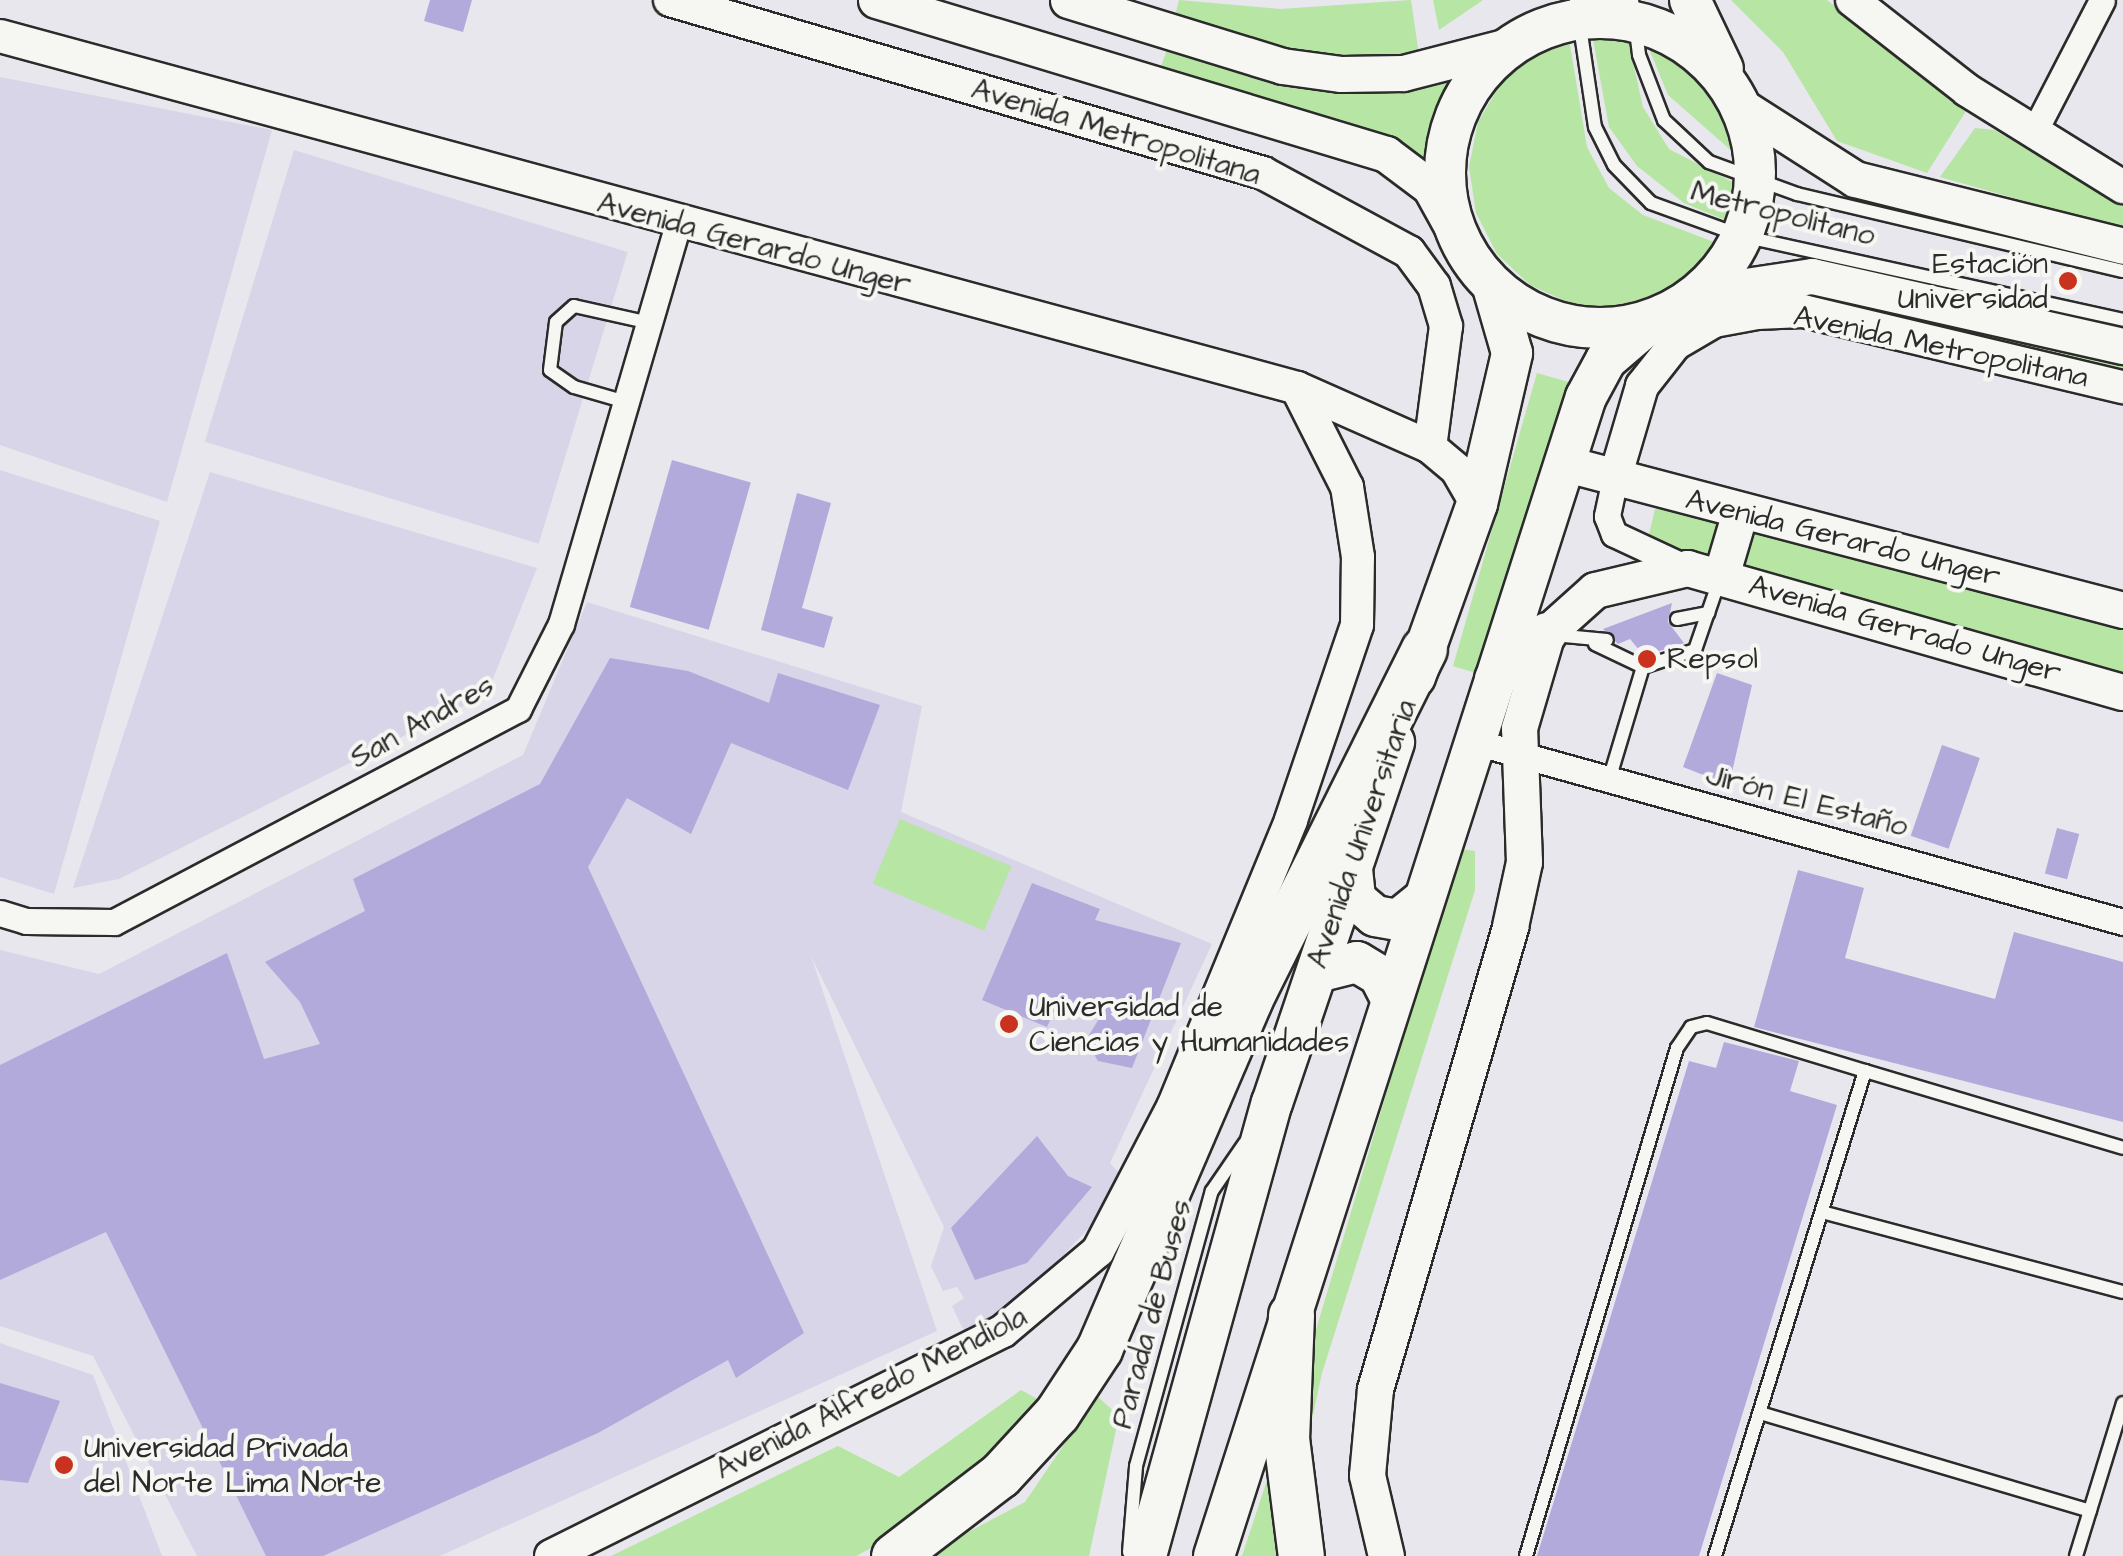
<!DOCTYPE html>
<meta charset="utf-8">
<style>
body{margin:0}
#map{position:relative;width:2123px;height:1556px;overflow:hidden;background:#e8e7ed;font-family:"Architects Daughter",sans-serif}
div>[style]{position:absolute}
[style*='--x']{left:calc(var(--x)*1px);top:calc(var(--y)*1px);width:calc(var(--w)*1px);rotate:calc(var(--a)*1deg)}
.built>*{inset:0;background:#d8d5e8;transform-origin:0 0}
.green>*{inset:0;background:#b7e5a3;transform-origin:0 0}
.building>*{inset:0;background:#b2aadb;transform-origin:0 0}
.roads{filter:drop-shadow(2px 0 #2b2b2b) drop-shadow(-2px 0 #2b2b2b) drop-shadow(0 2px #2b2b2b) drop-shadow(0 -2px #2b2b2b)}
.service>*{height:12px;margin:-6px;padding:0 6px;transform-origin:6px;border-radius:6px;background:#f6f6f2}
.minor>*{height:25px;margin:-12.5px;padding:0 12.5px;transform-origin:12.5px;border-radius:12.5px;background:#f6f6f2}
.tertiary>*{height:32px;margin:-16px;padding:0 16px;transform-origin:16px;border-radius:16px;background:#f6f6f2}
.secondary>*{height:35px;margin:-17.5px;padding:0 17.5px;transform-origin:17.5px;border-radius:17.5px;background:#f6f6f2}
.primary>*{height:40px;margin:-20px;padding:0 20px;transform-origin:20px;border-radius:20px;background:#f6f6f2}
.primary>.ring{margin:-20px;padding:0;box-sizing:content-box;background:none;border:40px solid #f6f6f2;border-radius:50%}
.motorway>*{height:45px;margin:-22.5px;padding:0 22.5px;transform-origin:22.5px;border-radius:22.5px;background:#f6f6f2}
.dots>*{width:28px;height:28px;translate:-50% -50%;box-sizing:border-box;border:5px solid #f6f6f2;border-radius:50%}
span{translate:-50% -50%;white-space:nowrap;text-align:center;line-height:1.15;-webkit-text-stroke:8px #f6f6f2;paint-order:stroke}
.street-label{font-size:30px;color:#2b2b2b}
.poi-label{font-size:30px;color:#2b2b2b}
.right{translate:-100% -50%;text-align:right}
.left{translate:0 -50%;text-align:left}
</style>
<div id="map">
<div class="built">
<i style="clip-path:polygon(0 77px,272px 130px,167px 502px,0 445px)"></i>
<i style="left:294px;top:150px;width:349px;height:305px;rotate:17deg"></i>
<i style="clip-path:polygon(0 470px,160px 521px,54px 894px,0 877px)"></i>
<i style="clip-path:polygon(210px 472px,537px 568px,487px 694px,119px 879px,73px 888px)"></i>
<i style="clip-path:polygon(587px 602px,922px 706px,901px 812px,1212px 944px,1110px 1163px,1129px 1184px,992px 1333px,985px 1321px,964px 1331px,952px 1306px,964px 1298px,957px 1287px,943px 1291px,931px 1266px,944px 1227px,811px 956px,937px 1331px,440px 1556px,197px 1556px,93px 1356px,0 1326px,0 950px,99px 974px,523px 755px)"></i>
<i style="clip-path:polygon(0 1343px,93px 1375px,162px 1556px,0 1556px)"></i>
</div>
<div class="green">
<i style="clip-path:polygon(1179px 0,1280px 9px,1411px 0,1419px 55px,1342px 65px,1174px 20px)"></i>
<i style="clip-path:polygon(1433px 0,1483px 0,1439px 30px)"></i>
<i style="clip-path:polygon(1731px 0,1827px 0,1966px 111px,1927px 173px,1837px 141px,1783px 52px)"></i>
<i style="clip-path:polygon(1592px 34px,1627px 35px,1643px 107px,1669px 149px,1742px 187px,1732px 223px,1684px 203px,1637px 166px,1609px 127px)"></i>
<i style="clip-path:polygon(1569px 39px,1587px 147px,1609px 188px,1643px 215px,1719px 244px,1701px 269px,1662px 295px,1618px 307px,1572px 304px,1530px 285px,1497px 254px,1476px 213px,1469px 167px,1478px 122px,1502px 82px,1536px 52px)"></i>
<i style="clip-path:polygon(1645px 39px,1682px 54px,1716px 87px,1738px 129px,1742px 160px,1668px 95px)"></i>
<i style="clip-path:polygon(1169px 44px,1465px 67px,1444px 110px,1432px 172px,1360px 128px,1159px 72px)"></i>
<i style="clip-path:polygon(1975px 128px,1994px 130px,2123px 204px,2123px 229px,1940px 177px)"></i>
<i style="clip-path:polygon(1955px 321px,2123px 364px,2123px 375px,1927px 326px)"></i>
<i style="left:1537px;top:373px;width:40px;height:305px;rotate:16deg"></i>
<i style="clip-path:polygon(1667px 500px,2123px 624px,2123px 676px,1699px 561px,1648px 539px,1655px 509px)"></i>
<i style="left:900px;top:819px;width:121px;height:70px;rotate:23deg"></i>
<i style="clip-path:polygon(1459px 849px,1475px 851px,1475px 890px,1322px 1373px,1308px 1438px,1318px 1486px,1304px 1485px,1307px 1360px)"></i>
<i style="clip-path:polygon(1021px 1390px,1041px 1401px,1017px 1438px,890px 1538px,856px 1556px,611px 1556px,838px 1446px,899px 1477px)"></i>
<i style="clip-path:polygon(1097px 1396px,1119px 1416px,1089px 1556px,923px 1556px,1025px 1502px)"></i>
<i style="clip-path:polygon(1270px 1471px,1277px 1556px,1242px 1556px)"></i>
</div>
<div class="building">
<i style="clip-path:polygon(430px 0,472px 0,463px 32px,424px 21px)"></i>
<i style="left:672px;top:460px;width:82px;height:153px;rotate:16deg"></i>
<i style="clip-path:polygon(797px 493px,831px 503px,802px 608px,833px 617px,824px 648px,761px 630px)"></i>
<i style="clip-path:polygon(1672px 603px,1668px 622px,1684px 643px,1644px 656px,1630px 639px,1618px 644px,1603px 629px)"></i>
<i style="clip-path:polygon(610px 658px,688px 671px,769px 703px,778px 673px,880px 705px,848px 790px,731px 743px,691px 834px,627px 798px,588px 867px,804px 1333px,736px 1378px,728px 1360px,598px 1433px,323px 1556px,266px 1556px,106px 1232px,0 1280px,0 1065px,227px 953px,264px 1059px,320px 1044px,300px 1002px,265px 962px,365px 911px,353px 879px,540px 784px)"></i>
<i style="clip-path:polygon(1717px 673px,1752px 685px,1729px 785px,1683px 767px)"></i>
<i style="left:1942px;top:745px;width:40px;height:96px;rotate:19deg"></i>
<i style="left:2057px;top:828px;width:23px;height:47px;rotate:15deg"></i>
<i style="clip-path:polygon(1798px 870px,1864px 888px,1845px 958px,1995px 999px,2014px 932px,2123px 962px,2123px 1122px,1754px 1027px)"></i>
<i style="clip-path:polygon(1032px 883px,1100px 909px,1095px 920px,1181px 943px,1132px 1068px,1098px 1061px,1086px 1040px,1100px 1017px,1060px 999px,1047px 1027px,982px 1000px)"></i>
<i style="clip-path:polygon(1724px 1042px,1799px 1061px,1790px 1091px,1837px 1105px,1699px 1556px,1537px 1556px,1689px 1061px,1716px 1068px)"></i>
<i style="clip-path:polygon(1037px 1136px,1068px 1176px,1092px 1187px,1027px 1263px,975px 1280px,951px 1228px)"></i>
<i style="clip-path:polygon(0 1383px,60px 1401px,28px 1483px,0 1480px)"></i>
</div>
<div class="roads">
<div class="service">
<i style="--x:1576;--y:0;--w:128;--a:81.5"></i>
<i style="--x:1595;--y:127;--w:42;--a:63.4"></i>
<i style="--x:1614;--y:165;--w:53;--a:45.8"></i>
<i style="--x:1651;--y:203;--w:97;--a:19.9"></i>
<i style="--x:1742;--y:236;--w:390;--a:12.4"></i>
<i style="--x:1632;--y:0;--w:55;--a:82.7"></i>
<i style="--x:1639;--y:55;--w:70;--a:69"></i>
<i style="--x:1664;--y:120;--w:62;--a:43"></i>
<i style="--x:1709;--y:162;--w:94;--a:20"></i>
<i style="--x:1797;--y:194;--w:335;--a:13.3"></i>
<i style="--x:626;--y:402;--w:54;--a:-163.9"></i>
<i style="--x:574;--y:387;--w:29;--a:-145"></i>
<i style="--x:550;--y:370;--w:48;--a:-82.9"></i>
<i style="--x:556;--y:322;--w:24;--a:-42"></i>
<i style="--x:574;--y:306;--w:78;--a:12.6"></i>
<i style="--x:1677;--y:619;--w:32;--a:-11"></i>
<i style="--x:1708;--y:613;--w:36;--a:-71"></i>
<i style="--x:1554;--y:635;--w:53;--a:5.4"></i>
<i style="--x:1595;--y:644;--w:53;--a:25.6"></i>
<i style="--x:1643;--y:667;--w:55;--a:-18.1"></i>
<i style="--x:1695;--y:650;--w:39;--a:-71"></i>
<i style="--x:1609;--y:780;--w:118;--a:-73.3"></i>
<i style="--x:1865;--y:1071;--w:269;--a:16.6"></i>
<i style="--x:1822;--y:1212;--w:311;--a:14.9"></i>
<i style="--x:1760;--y:1413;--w:344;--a:16.5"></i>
<i style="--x:1129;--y:1552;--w:86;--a:-85.3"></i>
<i style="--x:1136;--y:1466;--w:285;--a:-74.6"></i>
<i style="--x:1212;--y:1191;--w:58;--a:-55.5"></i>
<i style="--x:1526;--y:1556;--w:530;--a:-73.45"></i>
<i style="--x:1677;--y:1048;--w:25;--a:-56"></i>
<i style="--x:1691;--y:1027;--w:16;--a:-14"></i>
<i style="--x:1707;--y:1023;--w:165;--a:16.9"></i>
<i style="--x:1865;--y:1071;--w:508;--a:107.19"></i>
<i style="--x:2076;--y:1556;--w:160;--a:-72.9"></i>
</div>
<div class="minor">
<i style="--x:2034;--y:132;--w:148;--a:-62.7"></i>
<i style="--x:1615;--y:478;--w:39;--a:102"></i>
<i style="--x:1607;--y:516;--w:19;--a:69"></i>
<i style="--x:1614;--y:534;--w:81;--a:25"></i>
<i style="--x:1475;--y:742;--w:673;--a:15.52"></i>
<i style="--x:0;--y:913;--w:27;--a:17"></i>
<i style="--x:26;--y:921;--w:88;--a:0.7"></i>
<i style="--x:114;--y:922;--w:457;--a:-27.8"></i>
<i style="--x:518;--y:709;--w:95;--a:-63.2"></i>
<i style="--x:561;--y:624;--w:417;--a:-73.7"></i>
</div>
<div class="tertiary">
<i style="--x:670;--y:0;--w:618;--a:16.26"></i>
<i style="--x:1263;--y:173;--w:166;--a:28.4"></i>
<i style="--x:1409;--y:252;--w:42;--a:53.7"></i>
<i style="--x:1434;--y:286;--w:42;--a:73.3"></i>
<i style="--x:1446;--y:326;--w:122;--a:97.5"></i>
<i style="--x:1852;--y:0;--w:146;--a:38"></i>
<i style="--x:1967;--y:90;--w:184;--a:31.9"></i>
<i style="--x:0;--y:36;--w:1344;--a:15.18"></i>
<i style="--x:1297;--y:388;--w:145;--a:23.9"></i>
<i style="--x:1430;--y:447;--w:35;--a:40"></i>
<i style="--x:1457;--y:470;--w:39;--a:60"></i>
<i style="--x:1615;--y:478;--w:96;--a:-73.6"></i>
<i style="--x:1642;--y:386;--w:53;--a:-51.8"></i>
<i style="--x:1675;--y:344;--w:45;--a:-30.5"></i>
<i style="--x:1714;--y:321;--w:44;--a:-10.5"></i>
<i style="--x:1757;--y:313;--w:46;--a:-2.5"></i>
<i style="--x:1803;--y:311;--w:329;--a:13.4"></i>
<i style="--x:551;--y:1556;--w:505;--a:-26.46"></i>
<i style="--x:1003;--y:1331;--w:124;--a:-40.1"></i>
<i style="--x:1098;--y:1251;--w:162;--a:-62.5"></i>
<i style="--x:1173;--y:1107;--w:310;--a:-67.6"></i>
<i style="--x:1291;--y:820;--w:206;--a:-71.3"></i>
<i style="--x:1357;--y:625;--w:68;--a:-89.2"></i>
<i style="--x:1358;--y:557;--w:71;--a:-98.9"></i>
<i style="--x:1347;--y:487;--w:111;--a:-116.8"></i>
</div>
<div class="secondary">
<i style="--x:876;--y:0;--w:533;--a:16.8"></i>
<i style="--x:1386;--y:154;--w:55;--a:36.9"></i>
<i style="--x:1430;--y:187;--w:64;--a:61"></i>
<i style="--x:1068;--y:0;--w:224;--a:17.1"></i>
<i style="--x:1282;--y:66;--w:60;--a:7.7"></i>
<i style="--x:1341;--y:74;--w:62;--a:-0.9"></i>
<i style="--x:1403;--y:73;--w:113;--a:-14.4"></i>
<i style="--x:1741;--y:106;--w:135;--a:32.6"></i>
<i style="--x:1855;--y:179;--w:276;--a:14"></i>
<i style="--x:1699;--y:293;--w:114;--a:-8.6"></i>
<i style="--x:1812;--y:276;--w:319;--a:12.7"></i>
<i style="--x:1563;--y:463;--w:579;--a:14.71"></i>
<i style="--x:1721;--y:576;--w:67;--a:-73.5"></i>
<i style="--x:1386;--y:1556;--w:83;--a:-103.2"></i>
<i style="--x:1367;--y:1475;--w:86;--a:-84.7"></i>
<i style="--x:1375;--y:1389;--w:482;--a:-73.7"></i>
<i style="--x:1510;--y:926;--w:66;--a:-77.7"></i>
<i style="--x:1524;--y:862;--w:134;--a:-92.1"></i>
<i style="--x:1519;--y:728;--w:99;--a:-73.6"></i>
<i style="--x:1547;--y:633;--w:64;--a:-41.9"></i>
<i style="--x:1595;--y:590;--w:95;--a:-13.4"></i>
<i style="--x:1687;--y:568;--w:453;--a:15.9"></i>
</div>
<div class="primary">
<i style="--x:1690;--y:0;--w:76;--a:64.4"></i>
<i class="ring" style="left:1445px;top:18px;width:270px;height:270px"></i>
<i style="--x:1415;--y:677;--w:184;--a:-70.3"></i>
<i style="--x:1477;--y:504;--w:155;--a:-76.9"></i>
<i style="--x:1512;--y:353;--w:69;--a:-106.1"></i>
<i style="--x:1495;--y:679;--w:69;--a:-41.5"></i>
<i style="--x:1352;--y:869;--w:30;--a:84"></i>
<i style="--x:1355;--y:899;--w:26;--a:40"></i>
<i style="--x:1375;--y:916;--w:23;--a:10"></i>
<i style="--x:1398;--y:920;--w:33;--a:-39"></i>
<i style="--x:1317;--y:972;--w:41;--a:-14"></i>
<i style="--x:1357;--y:962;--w:26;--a:31"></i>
<i style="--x:1379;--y:975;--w:28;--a:63"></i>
<i style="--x:1146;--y:1556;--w:470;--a:-74.5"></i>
<i style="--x:1272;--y:1103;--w:381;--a:-71.3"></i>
<i style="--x:1214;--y:1556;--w:1217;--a:-72.21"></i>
<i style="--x:1586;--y:397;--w:42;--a:-61.6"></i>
<i style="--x:1606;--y:360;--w:63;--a:-40.5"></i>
</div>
<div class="motorway">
<i style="--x:1291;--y:1315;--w:123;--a:92.3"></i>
<i style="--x:1286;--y:1438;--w:119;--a:82.8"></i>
<i style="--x:894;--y:1556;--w:133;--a:-37.4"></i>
<i style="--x:1000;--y:1475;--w:84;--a:-47.4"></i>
<i style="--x:1057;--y:1413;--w:77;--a:-56.7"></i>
<i style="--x:1099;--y:1349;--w:380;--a:-66.7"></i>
<i style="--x:1249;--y:1000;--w:392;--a:-63.5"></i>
</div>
</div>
<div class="dots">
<i style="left:2068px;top:281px;background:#c8321e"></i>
<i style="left:1647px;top:659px;background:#c8321e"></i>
<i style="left:1009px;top:1024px;background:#c8321e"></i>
<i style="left:64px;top:1465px;background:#c8321e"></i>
</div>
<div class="street-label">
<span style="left:1116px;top:132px;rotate:17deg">Avenida Metropolitana</span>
<span style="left:1783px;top:214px;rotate:14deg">Metropolitano</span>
<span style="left:754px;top:244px;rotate:15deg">Avenida Gerardo Unger</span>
<span style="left:1941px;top:347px;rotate:12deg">Avenida Metropolitana</span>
<span style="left:1843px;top:538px;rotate:14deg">Avenida Gerardo Unger</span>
<span style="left:1905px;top:629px;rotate:16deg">Avenida Gerrado Unger</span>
<span style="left:422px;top:722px;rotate:-29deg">San Andres</span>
<span style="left:1807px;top:801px;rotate:15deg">Jirón El Estaño</span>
<span style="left:1362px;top:834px;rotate:-71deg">Avenida Universitaria</span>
<span style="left:1152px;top:1314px;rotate:-75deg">Parada de Buses</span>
<span style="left:871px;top:1393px;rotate:-27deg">Avenida Alfredo Mendiola</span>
</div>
<div class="poi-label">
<span class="right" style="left:2048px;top:281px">Estación<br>Universidad</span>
<span class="left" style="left:1667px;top:659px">Repsol</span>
<span class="left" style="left:1029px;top:1024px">Universidad de<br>Ciencias y Humanidades</span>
<span class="left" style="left:84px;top:1465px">Universidad Privada<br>del Norte Lima Norte</span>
</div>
</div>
